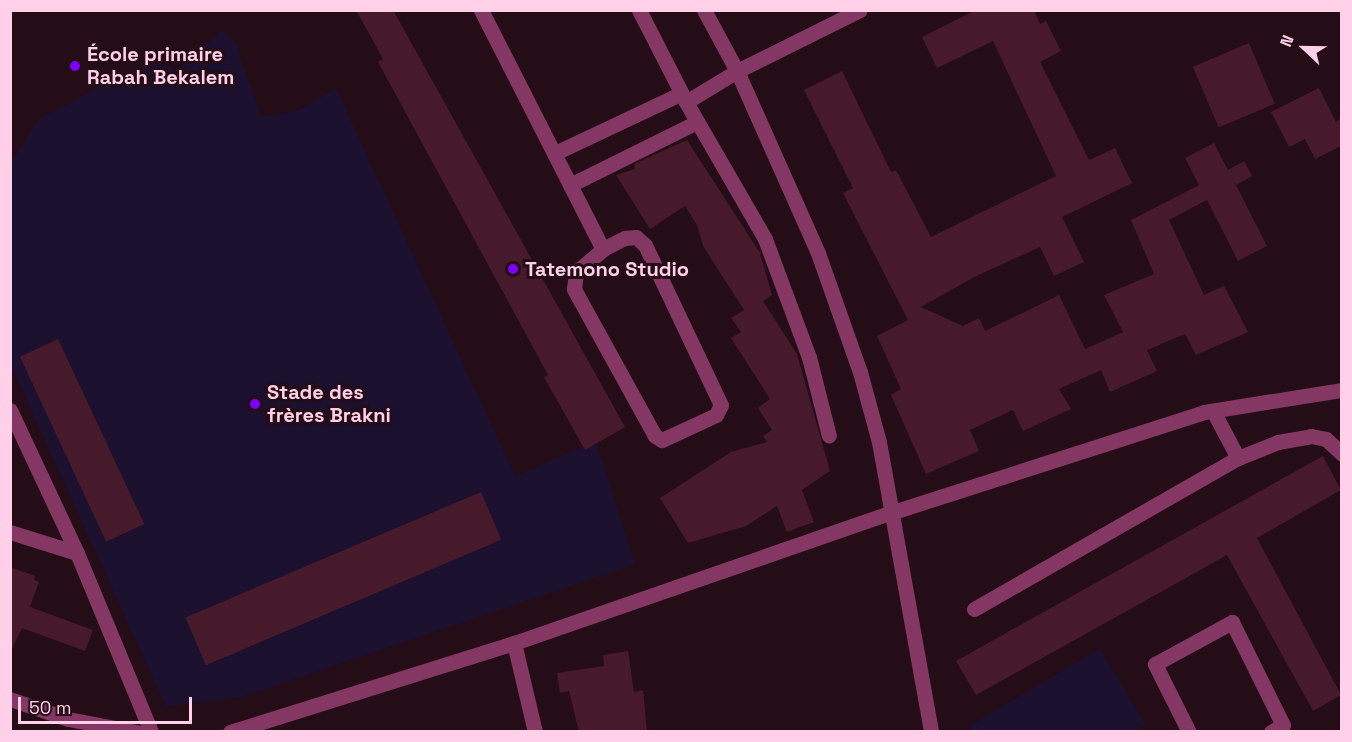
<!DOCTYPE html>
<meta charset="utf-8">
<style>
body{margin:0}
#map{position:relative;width:1352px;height:742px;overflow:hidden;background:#240d17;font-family:"Space Grotesk",sans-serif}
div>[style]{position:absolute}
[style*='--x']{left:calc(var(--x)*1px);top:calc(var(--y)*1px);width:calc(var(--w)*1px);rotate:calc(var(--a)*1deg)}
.green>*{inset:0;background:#1b102e}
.building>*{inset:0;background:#46192b;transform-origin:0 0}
.minor>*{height:15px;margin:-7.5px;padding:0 7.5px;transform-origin:7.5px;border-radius:7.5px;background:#853763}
.dots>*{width:16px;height:16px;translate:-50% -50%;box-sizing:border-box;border:3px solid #240d17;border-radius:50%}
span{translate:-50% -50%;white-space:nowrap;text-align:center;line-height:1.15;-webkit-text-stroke:6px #240d17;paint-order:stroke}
.poi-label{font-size:20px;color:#ffd0e7;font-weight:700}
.left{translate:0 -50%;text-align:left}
.frame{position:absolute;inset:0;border:12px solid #ffd0e7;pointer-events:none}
.north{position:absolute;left:1274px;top:18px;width:60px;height:60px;-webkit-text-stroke:4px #240d17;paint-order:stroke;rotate:292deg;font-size:16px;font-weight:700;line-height:24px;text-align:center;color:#ffd0e7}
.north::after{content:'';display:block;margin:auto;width:21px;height:27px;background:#ffd0e7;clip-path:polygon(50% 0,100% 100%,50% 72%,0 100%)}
.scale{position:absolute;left:18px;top:697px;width:174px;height:27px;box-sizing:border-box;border:3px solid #ffd0e7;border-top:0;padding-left:8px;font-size:18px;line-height:21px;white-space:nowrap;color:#ffd0e7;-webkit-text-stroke:4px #240d17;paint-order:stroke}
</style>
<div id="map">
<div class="green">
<i style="clip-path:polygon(221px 31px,235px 41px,261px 117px,299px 110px,336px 88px,515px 476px,596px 441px,635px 564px,242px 697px,166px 707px,11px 366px,10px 164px,39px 119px,155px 58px,176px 71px)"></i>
<i style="clip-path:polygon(1100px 648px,1145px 724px,1132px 732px,972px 731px,969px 726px)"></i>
</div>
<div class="building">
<i style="clip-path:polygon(356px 10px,393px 10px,625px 427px,585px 450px,544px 377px,548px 375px,378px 62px,383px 59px)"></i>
<i style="clip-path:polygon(976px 10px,1034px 10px,1040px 24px,1046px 21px,1061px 51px,1040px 62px,1089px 160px,1115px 148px,1132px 183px,1062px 217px,1084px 262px,1054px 276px,1040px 247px,976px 276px,921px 307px,963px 326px,979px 318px,985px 331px,1059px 295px,1085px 349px,1123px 332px,1104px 295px,1154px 274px,1131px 220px,1199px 185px,1185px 158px,1214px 143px,1228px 170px,1244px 161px,1252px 176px,1236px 185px,1267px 246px,1238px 261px,1207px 200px,1169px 220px,1204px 295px,1224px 286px,1248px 332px,1196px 355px,1185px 334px,1147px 350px,1157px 371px,1110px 392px,1101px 370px,1059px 389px,1071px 409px,1023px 431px,1013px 410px,970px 430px,979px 451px,926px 474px,891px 395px,901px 389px,877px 336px,908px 320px,843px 193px,853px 188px,804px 90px,842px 71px,891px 172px,896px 170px,931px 237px,1056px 176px,993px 41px,937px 68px,922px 37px)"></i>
<i style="left:1249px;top:43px;width:66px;height:61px;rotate:67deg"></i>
<i style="clip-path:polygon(1319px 88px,1336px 122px,1341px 118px,1341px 146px,1315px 159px,1305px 139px,1289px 147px,1271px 112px)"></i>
<i style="clip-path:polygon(687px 140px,760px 253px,772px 295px,763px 301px,797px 354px,830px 471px,802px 490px,814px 522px,787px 532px,777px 506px,746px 526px,688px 543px,660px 498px,731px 452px,767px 442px,763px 436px,772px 430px,758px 408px,770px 399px,731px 338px,741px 332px,731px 318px,744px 310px,703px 246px,697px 225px,685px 206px,650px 229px,616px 175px,635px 169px,634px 164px)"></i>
<i style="left:58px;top:339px;width:204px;height:42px;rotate:65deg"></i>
<i style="clip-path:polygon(1323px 456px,1341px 490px,1257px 538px,1341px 695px,1313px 711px,1227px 555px,976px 695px,956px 661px)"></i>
<i style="left:481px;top:492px;width:52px;height:321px;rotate:67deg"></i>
<i style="clip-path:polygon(10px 567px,35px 576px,34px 580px,39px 582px,30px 607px,93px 630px,85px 651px,22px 628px,10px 653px)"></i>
<i style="clip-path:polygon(628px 651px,634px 692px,643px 690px,647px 732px,579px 732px,569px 691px,560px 693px,557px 673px,604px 666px,603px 655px)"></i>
</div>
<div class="minor">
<i style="--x:481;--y:10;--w:268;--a:63"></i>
<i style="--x:639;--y:10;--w:103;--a:62.9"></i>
<i style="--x:686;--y:102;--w:158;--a:60"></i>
<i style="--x:765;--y:239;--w:126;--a:69.6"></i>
<i style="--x:809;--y:357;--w:81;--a:75.8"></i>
<i style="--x:704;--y:10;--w:69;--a:61.6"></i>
<i style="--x:737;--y:71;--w:199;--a:66"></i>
<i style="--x:818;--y:253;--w:126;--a:70.6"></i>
<i style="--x:860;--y:372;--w:73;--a:74.8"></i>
<i style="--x:879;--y:442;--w:295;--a:79.8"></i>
<i style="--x:686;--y:102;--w:60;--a:-31.3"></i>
<i style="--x:737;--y:71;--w:137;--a:-26.4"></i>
<i style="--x:555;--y:153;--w:140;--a:-25.3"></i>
<i style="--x:570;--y:185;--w:142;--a:-26.4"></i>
<i style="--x:636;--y:237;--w:12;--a:42"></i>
<i style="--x:645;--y:245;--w:177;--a:64.6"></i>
<i style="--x:721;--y:405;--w:11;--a:117"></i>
<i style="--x:716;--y:415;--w:60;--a:155.2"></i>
<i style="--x:662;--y:440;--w:8;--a:-150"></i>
<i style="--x:655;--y:436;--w:168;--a:-118.9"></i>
<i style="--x:574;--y:289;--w:17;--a:-83"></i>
<i style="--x:576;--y:272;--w:35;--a:-40"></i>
<i style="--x:603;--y:249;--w:25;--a:-27"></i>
<i style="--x:625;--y:238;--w:11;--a:-5"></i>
<i style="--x:10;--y:410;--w:158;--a:64.9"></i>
<i style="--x:77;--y:553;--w:70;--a:-162.6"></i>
<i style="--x:1213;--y:411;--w:53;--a:62"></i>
<i style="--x:1238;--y:458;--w:43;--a:-21.8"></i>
<i style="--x:1278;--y:442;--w:34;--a:-10"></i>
<i style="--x:1311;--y:436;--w:15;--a:11"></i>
<i style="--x:1326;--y:439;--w:22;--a:43"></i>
<i style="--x:77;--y:553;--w:194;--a:67.5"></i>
<i style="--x:974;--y:609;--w:304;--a:-29.8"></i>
<i style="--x:514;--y:643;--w:91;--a:76.7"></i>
<i style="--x:10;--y:699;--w:61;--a:19"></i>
<i style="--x:68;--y:719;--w:70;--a:10.7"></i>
<i style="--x:230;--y:732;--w:298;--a:-17.4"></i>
<i style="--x:514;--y:643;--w:398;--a:-19.1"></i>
<i style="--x:890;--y:513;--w:330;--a:-17.8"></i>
<i style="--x:1204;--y:412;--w:140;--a:-9.1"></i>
<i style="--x:1189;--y:732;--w:76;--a:-116.6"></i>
<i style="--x:1155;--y:664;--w:88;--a:-28.6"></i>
<i style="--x:1232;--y:622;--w:115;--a:63.7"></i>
<i style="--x:1283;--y:725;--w:14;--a:150"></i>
</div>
<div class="dots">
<i style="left:75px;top:66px;background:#7e00fb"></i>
<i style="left:513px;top:269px;background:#7e00fb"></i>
<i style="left:255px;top:404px;background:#7e00fb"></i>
</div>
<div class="poi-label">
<span class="left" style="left:87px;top:66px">École primaire<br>Rabah Bekalem</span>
<span class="left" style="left:525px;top:269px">Tatemono Studio</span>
<span class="left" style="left:267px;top:404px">Stade des<br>frères Brakni</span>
</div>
<div class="frame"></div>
<div class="north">N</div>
<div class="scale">50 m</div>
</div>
